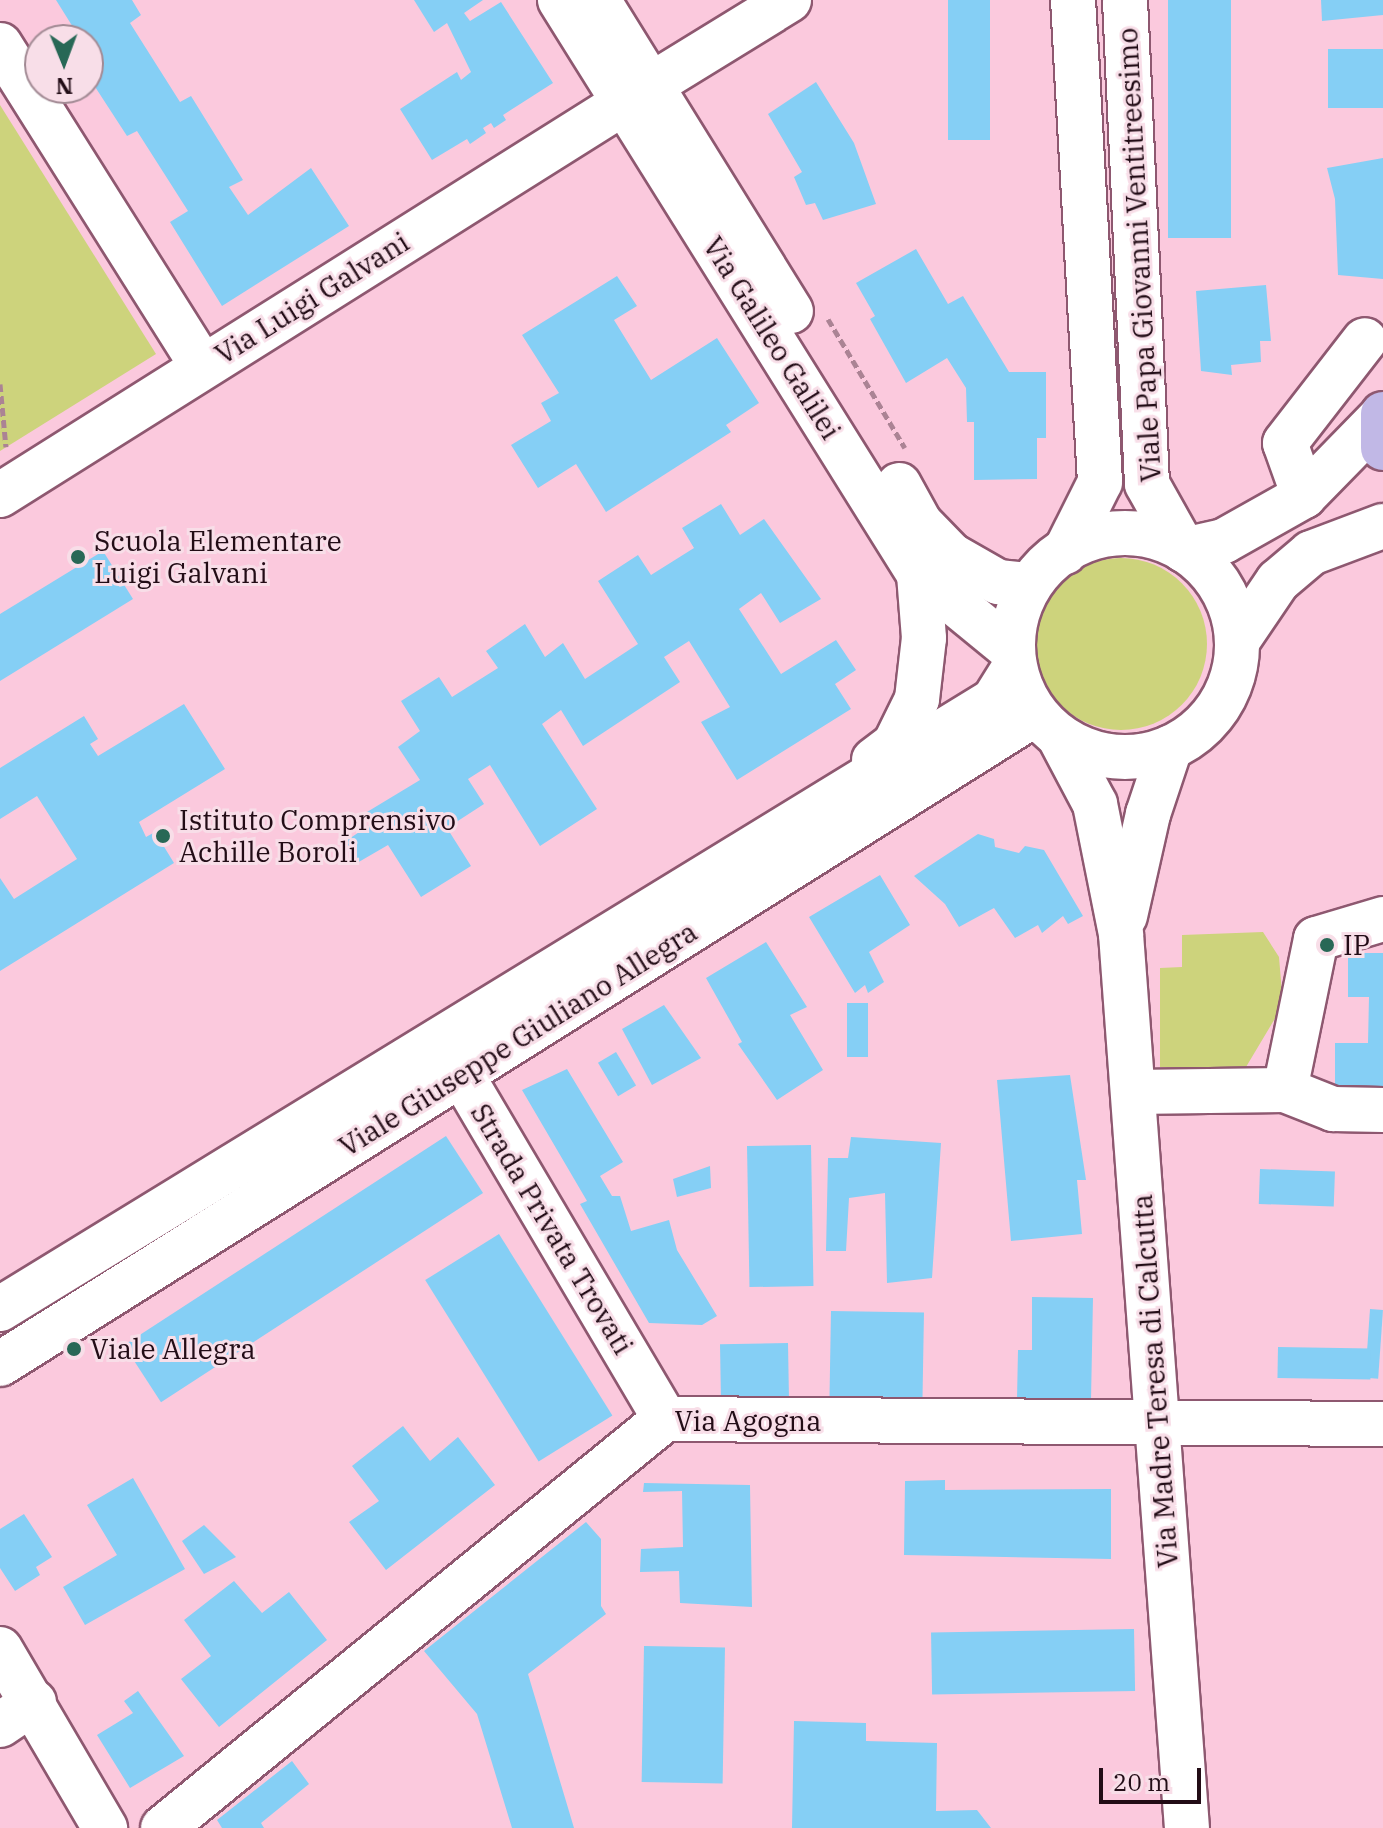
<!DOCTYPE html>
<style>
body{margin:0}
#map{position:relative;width:1383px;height:1828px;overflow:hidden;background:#fbc9dd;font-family:"IBM Plex Serif",serif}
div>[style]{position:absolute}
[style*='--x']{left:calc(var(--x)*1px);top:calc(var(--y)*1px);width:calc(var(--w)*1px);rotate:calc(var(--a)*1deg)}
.green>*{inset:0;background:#cdd37c}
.round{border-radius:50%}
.building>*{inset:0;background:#85cff5;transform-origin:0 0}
.path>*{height:5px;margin-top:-2.5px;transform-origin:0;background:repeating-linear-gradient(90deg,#ab8394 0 8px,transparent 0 12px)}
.roads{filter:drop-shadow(2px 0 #8e5870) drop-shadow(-2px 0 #8e5870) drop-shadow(0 2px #8e5870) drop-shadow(0 -2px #8e5870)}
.minor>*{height:44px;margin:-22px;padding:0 22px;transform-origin:22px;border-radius:22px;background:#fff}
.minor>.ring{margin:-22px;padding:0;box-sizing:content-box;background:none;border:44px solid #fff;border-radius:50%}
.major>*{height:44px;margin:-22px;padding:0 22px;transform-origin:22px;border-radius:22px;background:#c1b8e6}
.dots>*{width:22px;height:22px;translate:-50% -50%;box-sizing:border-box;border:4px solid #f8dee8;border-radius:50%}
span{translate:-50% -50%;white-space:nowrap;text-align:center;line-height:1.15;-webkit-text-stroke:6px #f8dee8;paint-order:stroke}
.street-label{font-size:28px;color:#220c16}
.poi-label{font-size:28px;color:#220c16}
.left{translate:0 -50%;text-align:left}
.north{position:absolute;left:24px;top:24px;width:80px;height:80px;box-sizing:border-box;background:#f8dee8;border:2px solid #a28a94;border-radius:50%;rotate:179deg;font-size:22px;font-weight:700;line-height:32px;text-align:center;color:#220c16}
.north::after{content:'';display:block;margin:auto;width:28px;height:36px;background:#286856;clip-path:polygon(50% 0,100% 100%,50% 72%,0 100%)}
.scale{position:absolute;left:1099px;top:1768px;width:102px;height:36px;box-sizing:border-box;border:4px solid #220c16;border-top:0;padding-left:10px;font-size:24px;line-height:28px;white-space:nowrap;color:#220c16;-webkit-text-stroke:6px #f8dee8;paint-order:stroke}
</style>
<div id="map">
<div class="green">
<i style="clip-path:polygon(0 105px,156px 354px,0 451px)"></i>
<i class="round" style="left:1035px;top:558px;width:172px;height:172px"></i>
<i style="clip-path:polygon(1263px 932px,1279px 957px,1283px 1005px,1246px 1067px,1160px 1067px,1160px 968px,1182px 967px,1182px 935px)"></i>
</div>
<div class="building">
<i style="clip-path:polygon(56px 0,132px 0,141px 15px,130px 23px,180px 102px,191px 96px,243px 180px,229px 187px,248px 215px,311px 168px,349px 226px,222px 306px,170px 222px,188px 211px,137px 131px,127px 136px,88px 76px,88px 40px,81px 40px)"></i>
<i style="clip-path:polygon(414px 0,483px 0,464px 13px,470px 21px,501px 2px,553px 83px,503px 115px,506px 120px,494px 128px,491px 123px,483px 128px,486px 133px,470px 144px,467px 139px,432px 160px,400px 109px,457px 72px,461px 80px,471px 72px,447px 23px,434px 32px)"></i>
<i style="left:948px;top:0;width:42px;height:140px"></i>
<i style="left:1168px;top:0;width:63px;height:238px"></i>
<i style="clip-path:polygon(1321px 0,1383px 0,1383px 15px,1322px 21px)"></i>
<i style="left:1383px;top:49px;width:59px;height:55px;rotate:90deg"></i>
<i style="clip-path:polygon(816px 82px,854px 143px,876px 204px,823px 220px,815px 203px,806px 205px,794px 177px,802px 172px,768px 114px)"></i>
<i style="clip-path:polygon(1383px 158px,1383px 279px,1338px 275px,1335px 199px,1327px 168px)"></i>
<i style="clip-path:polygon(916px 249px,948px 304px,963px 296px,1009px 372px,1046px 372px,1046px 438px,1037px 438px,1037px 479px,974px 480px,974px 422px,967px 422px,966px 388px,947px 358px,906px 383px,870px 319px,875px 316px,856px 283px)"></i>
<i style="clip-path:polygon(617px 276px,637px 306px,614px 320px,651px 380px,717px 338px,759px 403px,726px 425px,731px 432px,606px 512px,576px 464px,538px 488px,511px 445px,551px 421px,541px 403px,559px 393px,522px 335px)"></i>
<i style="clip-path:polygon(1266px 285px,1271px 341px,1260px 341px,1261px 362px,1231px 365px,1232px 375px,1201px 371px,1196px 291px)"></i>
<i style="clip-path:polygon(721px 504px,740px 535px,764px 519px,821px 599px,780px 623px,761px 593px,739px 609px,781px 674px,836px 640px,856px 670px,835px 684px,851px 709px,737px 780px,701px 722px,730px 707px,689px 641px,664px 657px,680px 682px,583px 746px,561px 710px,542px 724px,597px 809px,540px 846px,490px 765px,468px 779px,484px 804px,447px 828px,471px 866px,421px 897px,388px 845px,357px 863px,343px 843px,374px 822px,367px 812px,420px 780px,398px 747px,420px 731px,401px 701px,439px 677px,452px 697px,498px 668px,486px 651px,525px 624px,545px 657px,563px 643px,585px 679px,638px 644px,598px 581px,638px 555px,651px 575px,694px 548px,682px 528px)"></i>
<i style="clip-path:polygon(103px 551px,133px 599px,0 681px,0 614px)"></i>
<i style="clip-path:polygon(184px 704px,225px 769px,139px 822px,146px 837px,155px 832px,174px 863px,0 971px,0 878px,14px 899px,77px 859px,37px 796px,0 819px,0 768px,84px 716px,98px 739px,90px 744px,98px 756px)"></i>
<i style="clip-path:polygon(978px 834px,994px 839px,995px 847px,1019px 853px,1025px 846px,1044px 850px,1083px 916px,1068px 924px,1063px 916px,1042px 933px,1038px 925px,1015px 938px,994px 908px,959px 927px,945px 904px,914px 876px)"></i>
<i style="clip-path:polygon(880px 875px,910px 925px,869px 952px,884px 982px,868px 993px,865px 985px,855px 993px,809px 917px)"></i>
<i style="clip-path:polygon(766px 942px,807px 1007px,790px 1015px,823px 1070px,777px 1100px,738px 1044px,742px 1042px,706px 978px)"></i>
<i style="clip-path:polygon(1348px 953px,1383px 953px,1383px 1092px,1335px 1092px,1335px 1043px,1368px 1043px,1369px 997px,1348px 997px)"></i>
<i style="left:847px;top:1003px;width:21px;height:54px"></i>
<i style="clip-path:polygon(664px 1005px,701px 1058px,652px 1085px,622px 1029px)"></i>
<i style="left:616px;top:1052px;width:39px;height:21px;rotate:59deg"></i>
<i style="clip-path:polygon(567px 1069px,623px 1162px,600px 1176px,612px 1196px,620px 1196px,631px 1231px,669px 1220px,677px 1250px,717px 1316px,702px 1325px,649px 1323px,580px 1204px,587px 1201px,522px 1090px)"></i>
<i style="clip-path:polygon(1070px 1075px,1086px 1180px,1077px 1180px,1082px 1234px,1011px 1241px,997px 1080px)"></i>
<i style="left:446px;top:1136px;width:68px;height:384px;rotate:57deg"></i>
<i style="clip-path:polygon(851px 1137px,941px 1143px,932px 1278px,887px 1283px,885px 1193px,849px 1198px,846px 1251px,826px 1251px,828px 1158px,848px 1158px)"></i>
<i style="left:811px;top:1145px;width:141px;height:64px;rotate:89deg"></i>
<i style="clip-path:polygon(710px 1166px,711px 1188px,677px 1197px,673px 1179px)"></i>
<i style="left:1260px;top:1169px;width:75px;height:35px;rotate:2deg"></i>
<i style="left:499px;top:1234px;width:214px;height:87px;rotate:58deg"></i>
<i style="clip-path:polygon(1032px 1297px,1093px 1298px,1091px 1400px,1017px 1399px,1018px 1350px,1032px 1350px)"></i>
<i style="left:1370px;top:1309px;width:13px;height:69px;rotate:4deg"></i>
<i style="left:831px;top:1311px;width:93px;height:85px;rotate:1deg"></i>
<i style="left:788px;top:1343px;width:53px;height:68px;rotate:89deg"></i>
<i style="left:1278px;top:1347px;width:93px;height:31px;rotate:1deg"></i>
<i style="clip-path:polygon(403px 1426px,430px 1461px,458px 1437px,495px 1485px,386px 1570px,349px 1522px,379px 1501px,352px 1466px)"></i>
<i style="clip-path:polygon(133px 1478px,185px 1569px,85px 1625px,63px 1587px,117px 1555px,87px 1505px)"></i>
<i style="clip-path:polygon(945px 1480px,945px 1490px,1111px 1489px,1111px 1559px,904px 1555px,905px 1481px)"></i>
<i style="clip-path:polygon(644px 1483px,750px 1485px,752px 1607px,680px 1603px,679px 1571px,640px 1572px,641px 1549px,683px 1547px,682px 1491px,643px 1492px)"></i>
<i style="clip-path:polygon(24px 1514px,52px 1557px,36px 1567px,40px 1575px,15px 1591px,0 1568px,0 1529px)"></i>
<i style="clip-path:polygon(586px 1522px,601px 1539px,601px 1606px,606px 1614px,528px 1674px,574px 1828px,512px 1828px,477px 1714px,424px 1651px)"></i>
<i style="clip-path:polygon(204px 1525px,236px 1557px,204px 1574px,182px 1541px)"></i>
<i style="clip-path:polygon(234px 1581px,262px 1613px,289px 1592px,327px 1640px,219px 1727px,181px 1679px,211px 1656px,184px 1620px)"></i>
<i style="left:1134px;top:1629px;width:62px;height:203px;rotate:89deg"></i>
<i style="left:644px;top:1646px;width:81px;height:136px;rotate:1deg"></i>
<i style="clip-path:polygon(138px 1691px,184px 1756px,130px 1788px,97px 1735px,133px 1713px,124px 1701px)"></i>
<i style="clip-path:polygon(794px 1721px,866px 1723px,866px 1741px,937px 1743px,936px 1811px,977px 1810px,991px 1828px,792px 1828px)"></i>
<i style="clip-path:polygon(292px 1761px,309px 1784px,261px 1823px,264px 1828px,222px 1828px,217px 1820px)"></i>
</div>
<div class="path">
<i style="--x:828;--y:319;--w:150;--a:59.2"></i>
<i style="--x:0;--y:384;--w:63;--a:84.6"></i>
</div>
<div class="roads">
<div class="minor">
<i style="--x:560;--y:0;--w:677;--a:57.98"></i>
<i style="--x:919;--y:574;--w:120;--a:39.3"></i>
<i style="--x:598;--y:0;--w:366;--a:58.2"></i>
<i style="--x:1125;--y:0;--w:484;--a:87.4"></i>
<i style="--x:1147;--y:484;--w:76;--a:60.7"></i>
<i style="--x:1184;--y:550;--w:41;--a:-12.7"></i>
<i style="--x:1224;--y:541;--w:92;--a:-29.4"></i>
<i style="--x:1304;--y:496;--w:112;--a:-45.7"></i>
<i style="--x:0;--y:45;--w:379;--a:57.8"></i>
<i style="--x:651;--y:85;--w:162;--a:-31.6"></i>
<i style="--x:899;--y:485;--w:43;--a:61.1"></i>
<i style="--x:920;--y:523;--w:45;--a:45.9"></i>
<i style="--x:951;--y:555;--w:54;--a:29.9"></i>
<i style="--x:998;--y:582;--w:31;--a:6"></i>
<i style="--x:0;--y:495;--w:738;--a:-32.16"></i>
<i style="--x:1304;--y:496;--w:56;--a:-109.7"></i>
<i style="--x:1285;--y:443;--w:130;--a:-52.2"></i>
<i class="ring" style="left:1013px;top:533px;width:180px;height:180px"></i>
<i style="--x:1065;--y:552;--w:78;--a:-63.4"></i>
<i style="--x:1100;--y:482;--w:483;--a:-93.2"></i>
<i style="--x:1238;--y:640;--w:71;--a:-55.9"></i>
<i style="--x:1278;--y:581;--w:43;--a:-40.3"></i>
<i style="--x:1311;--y:553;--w:77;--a:-20.6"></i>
<i style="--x:1060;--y:738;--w:75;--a:62.1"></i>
<i style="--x:1095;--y:804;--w:133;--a:78.7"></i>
<i style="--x:1121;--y:934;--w:896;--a:85.78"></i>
<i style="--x:874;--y:760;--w:26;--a:-37"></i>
<i style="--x:895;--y:744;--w:50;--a:-63.9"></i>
<i style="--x:917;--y:699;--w:61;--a:-83.5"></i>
<i style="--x:924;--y:638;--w:64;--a:-94.5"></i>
<i style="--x:1125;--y:916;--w:105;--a:-77.3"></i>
<i style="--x:1148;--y:814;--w:70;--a:-71.6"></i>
<i style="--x:448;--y:1052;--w:426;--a:59.4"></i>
<i style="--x:1285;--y:1090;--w:154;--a:-78.4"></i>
<i style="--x:1316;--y:939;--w:70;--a:-16.6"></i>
<i style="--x:1133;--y:1092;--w:152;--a:-0.8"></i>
<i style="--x:1285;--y:1090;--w:52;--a:21.6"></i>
<i style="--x:1333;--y:1109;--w:50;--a:1.1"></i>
<i style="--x:0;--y:1309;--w:1166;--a:-31.49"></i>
<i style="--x:994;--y:700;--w:39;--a:-58"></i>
<i style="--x:0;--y:1364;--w:1222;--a:-32.13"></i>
<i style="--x:0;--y:1649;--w:208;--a:59.6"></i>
<i style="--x:0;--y:1725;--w:41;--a:-34.1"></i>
<i style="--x:163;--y:1828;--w:648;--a:-39.17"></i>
<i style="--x:665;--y:1419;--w:718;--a:0.4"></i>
</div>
<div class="major">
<i style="--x:1383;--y:414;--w:34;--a:90"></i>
</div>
</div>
<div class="dots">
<i style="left:78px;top:557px;background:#286856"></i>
<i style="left:163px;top:836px;background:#286856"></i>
<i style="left:1327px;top:945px;background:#286856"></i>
<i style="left:74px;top:1349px;background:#286856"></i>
</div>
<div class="street-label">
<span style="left:1139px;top:255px;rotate:-93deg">Viale Papa Giovanni Ventitreesimo</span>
<span style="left:312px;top:298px;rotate:-32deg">Via Luigi Galvani</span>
<span style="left:772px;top:338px;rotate:58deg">Via Galileo Galilei</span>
<span style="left:518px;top:1039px;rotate:-32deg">Viale Giuseppe Giuliano Allegra</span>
<span style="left:552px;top:1229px;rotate:59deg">Strada Privata Trovati</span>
<span style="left:1155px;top:1381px;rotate:-94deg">Via Madre Teresa di Calcutta</span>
<span style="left:748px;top:1421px">Via Agogna</span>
</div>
<div class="poi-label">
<span class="left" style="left:94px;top:557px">Scuola Elementare<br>Luigi Galvani</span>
<span class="left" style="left:179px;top:836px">Istituto Comprensivo<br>Achille Boroli</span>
<span class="left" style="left:1343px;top:945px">IP</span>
<span class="left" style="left:90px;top:1349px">Viale Allegra</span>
</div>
<div class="north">N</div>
<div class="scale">20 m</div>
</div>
